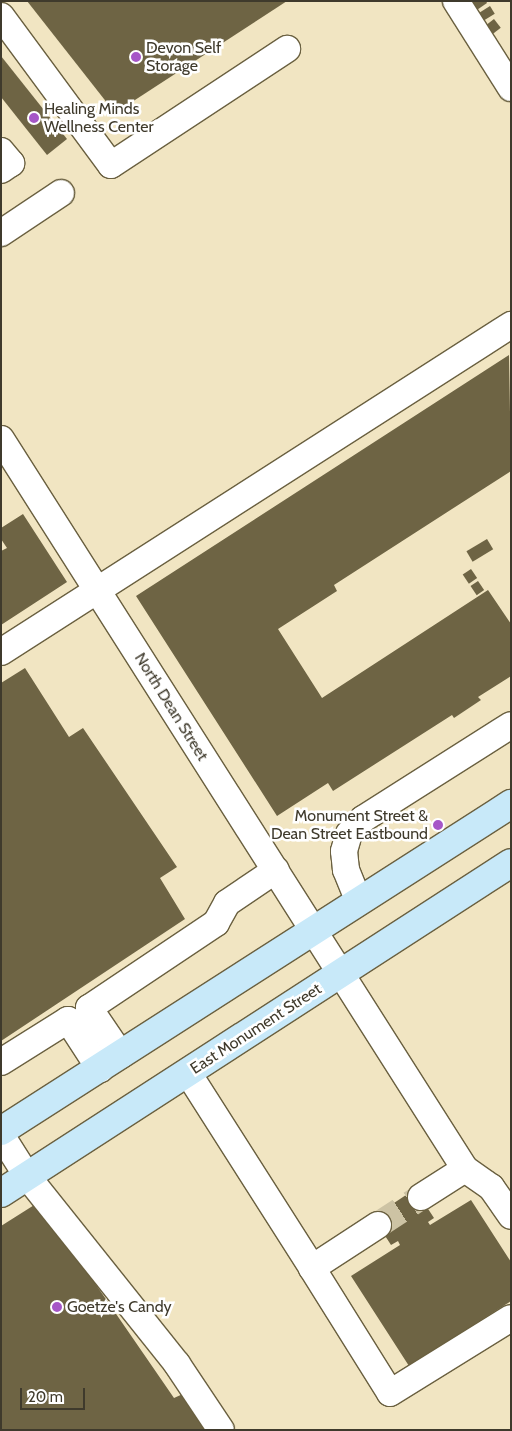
<!DOCTYPE html>
<style>
body{margin:0}
#map{position:relative;width:512px;height:1431px;overflow:hidden;background:#f1e5c2;font-family:Cabin,sans-serif}
div>[style]{position:absolute}
[style*='--x']{left:calc(var(--x)*1px);top:calc(var(--y)*1px);width:calc(var(--w)*1px);rotate:calc(var(--a)*1deg)}
.building>*{inset:0;background:#6e6444;transform-origin:0 0}
.minor-tunnel>*{height:26px;margin-top:-13px;transform-origin:0;background:repeating-linear-gradient(90deg,#cdc3a4 0 26px,transparent 0 39px)}
.roads{filter:drop-shadow(1px 0 #6a6040) drop-shadow(-1px 0 #6a6040) drop-shadow(0 1px #6a6040) drop-shadow(0 -1px #6a6040)}
.minor>*{height:26px;margin:-13px;padding:0 13px;transform-origin:13px;border-radius:13px;background:#fff}
.major>*{height:28px;margin:-14px;padding:0 14px;transform-origin:14px;border-radius:14px;background:#c8e9f9}
.dots>*{width:14px;height:14px;translate:-50% -50%;box-sizing:border-box;border:2px solid #fff;border-radius:50%}
span{translate:-50% -50%;white-space:nowrap;text-align:center;line-height:1.15;-webkit-text-stroke:5px #fff;paint-order:stroke}
.poi-label{font-size:16px;color:#3f3a2c}
.left{translate:0 -50%;text-align:left}
.right{translate:-100% -50%;text-align:right}
.street-label{font-size:16px;color:#3f3a2c}
.frame{position:absolute;inset:0;border:2px solid #3f3a2c;pointer-events:none}
.scale{position:absolute;left:20px;top:1388px;width:65px;height:22px;box-sizing:border-box;border:2px solid #3f3a2c;border-top:0;padding-left:6px;font-size:15px;line-height:18px;white-space:nowrap;color:#3f3a2c;-webkit-text-stroke:4px #fff;paint-order:stroke}
</style>
<div id="map">
<div class="building">
<i style="clip-path:polygon(27px 1px,287px 1px,115px 113px)"></i>
<i style="clip-path:polygon(471px 1px,486px 1px,487px 3px,471px 14px)"></i>
<i style="left:490px;top:6px;width:9px;height:21px;rotate:58deg"></i>
<i style="left:494px;top:19px;width:11px;height:16px;rotate:52deg"></i>
<i style="clip-path:polygon(1px 56px,67px 139px,47px 155px,1px 97px)"></i>
<i style="clip-path:polygon(509px 355px,511px 471px,334px 585px,337px 591px,278px 629px,322px 698px,488px 590px,511px 624px,511px 676px,478px 697px,481px 700px,454px 718px,452px 715px,333px 791px,328px 783px,277px 816px,136px 596px)"></i>
<i style="clip-path:polygon(23px 514px,67px 582px,1px 625px,1px 551px,7px 548px,1px 539px,1px 528px)"></i>
<i style="left:487px;top:539px;width:12px;height:24px;rotate:59deg"></i>
<i style="left:471px;top:569px;width:11px;height:10px;rotate:56deg"></i>
<i style="left:478px;top:581px;width:11px;height:9px;rotate:56deg"></i>
<i style="clip-path:polygon(25px 668px,69px 737px,83px 728px,177px 867px,160px 878px,185px 919px,1px 1041px,1px 683px)"></i>
<i style="clip-path:polygon(415px 1189px,434px 1218px,428px 1222px,430px 1225px,471px 1200px,511px 1262px,511px 1301px,409px 1366px,351px 1276px,400px 1245px,398px 1241px,391px 1245px,373px 1217px)"></i>
<i style="clip-path:polygon(39px 1202px,174px 1398px,194px 1389px,220px 1430px,1px 1430px,1px 1226px)"></i>
</div>
<div class="minor-tunnel">
<i style="--x:378;--y:1225;--w:51;--a:-33.1"></i>
</div>
<div class="roads">
<div class="minor">
<i style="--x:456;--y:1;--w:103;--a:57.7"></i>
<i style="--x:1;--y:16;--w:185;--a:53.6"></i>
<i style="--x:111;--y:165;--w:211;--a:-33.4"></i>
<i style="--x:1;--y:151;--w:16;--a:50"></i>
<i style="--x:11;--y:163;--w:12;--a:145"></i>
<i style="--x:1;--y:233;--w:72;--a:-33.7"></i>
<i style="--x:1;--y:439;--w:865;--a:57.56"></i>
<i style="--x:1;--y:652;--w:606;--a:-32.67"></i>
<i style="--x:359;--y:902;--w:35;--a:-112"></i>
<i style="--x:346;--y:870;--w:19;--a:-96"></i>
<i style="--x:344;--y:851;--w:18;--a:-74"></i>
<i style="--x:349;--y:834;--w:21;--a:-47"></i>
<i style="--x:363;--y:819;--w:175;--a:-32.4"></i>
<i style="--x:121;--y:1055;--w:57;--a:-124.2"></i>
<i style="--x:89;--y:1008;--w:153;--a:-33.8"></i>
<i style="--x:216;--y:923;--w:23;--a:-61"></i>
<i style="--x:227;--y:903;--w:59;--a:-34"></i>
<i style="--x:1;--y:1062;--w:79;--a:-32.1"></i>
<i style="--x:68;--y:1020;--w:59;--a:56.9"></i>
<i style="--x:188;--y:1073;--w:231;--a:57.5"></i>
<i style="--x:1;--y:1135;--w:49;--a:57.6"></i>
<i style="--x:27;--y:1176;--w:241;--a:51.4"></i>
<i style="--x:177;--y:1364;--w:79;--a:56.3"></i>
<i style="--x:421;--y:1197;--w:52;--a:-32.5"></i>
<i style="--x:465;--y:1169;--w:32;--a:35"></i>
<i style="--x:491;--y:1187;--w:35;--a:55"></i>
<i style="--x:378;--y:1225;--w:79;--a:146.9"></i>
<i style="--x:312;--y:1268;--w:147;--a:58"></i>
<i style="--x:390;--y:1393;--w:142;--a:-31.8"></i>
</div>
<div class="major">
<i style="--x:1;--y:1131;--w:606;--a:-32.67"></i>
<i style="--x:1;--y:1193;--w:607;--a:-32.91"></i>
</div>
</div>
<div class="dots">
<i style="left:136px;top:57px;background:#a656c7"></i>
<i style="left:34px;top:118px;background:#a656c7"></i>
<i style="left:438px;top:825px;background:#a656c7"></i>
<i style="left:57px;top:1307px;background:#a656c7"></i>
</div>
<div class="poi-label">
<span class="left" style="left:146px;top:57px">Devon Self<br>Storage</span>
<span class="left" style="left:44px;top:118px">Healing Minds<br>Wellness Center</span>
<span class="right" style="left:428px;top:825px">Monument Street &amp;<br>Dean Street Eastbound</span>
<span class="left" style="left:67px;top:1307px">Goetze's Candy</span>
</div>
<div class="street-label">
<span style="left:171px;top:707px;rotate:58deg">North Dean Street</span>
<span style="left:256px;top:1029px;rotate:-33deg">East Monument Street</span>
</div>
<div class="frame"></div>
<div class="scale">20 m</div>
</div>
